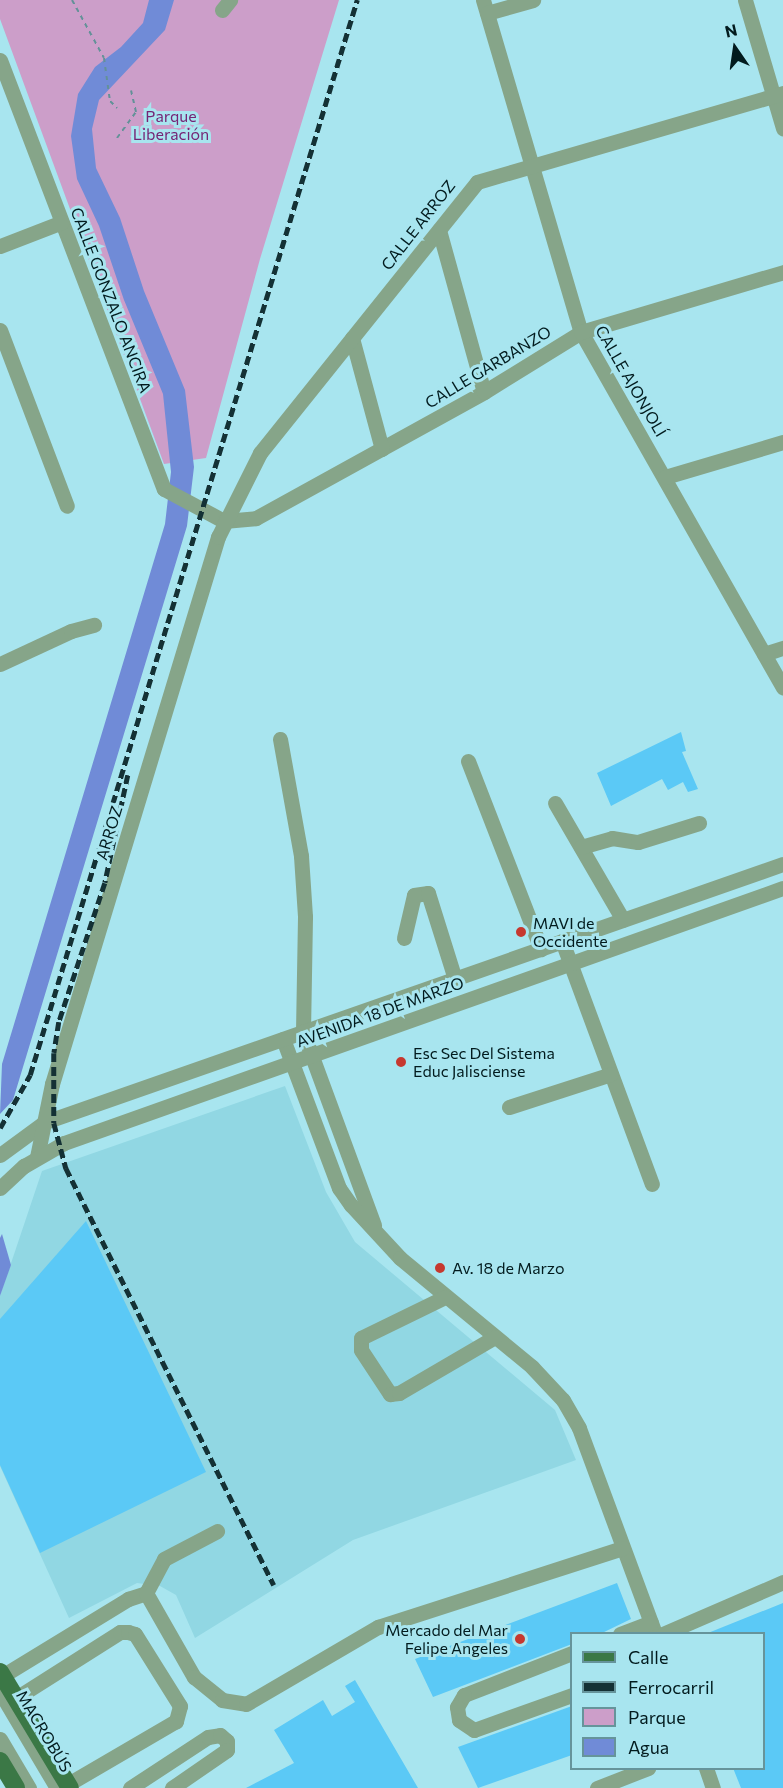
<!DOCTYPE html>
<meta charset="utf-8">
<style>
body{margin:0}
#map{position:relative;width:783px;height:1788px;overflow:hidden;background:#a8e5ef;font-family:Commissioner,sans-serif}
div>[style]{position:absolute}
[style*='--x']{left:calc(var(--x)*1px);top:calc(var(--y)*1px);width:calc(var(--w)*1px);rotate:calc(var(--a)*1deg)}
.built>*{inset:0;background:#91d7e3}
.green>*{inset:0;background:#cc9ec9}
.water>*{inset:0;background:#708bd7}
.building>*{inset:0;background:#5bc9f6}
.path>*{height:2px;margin-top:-1px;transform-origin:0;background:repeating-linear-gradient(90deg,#639198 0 4.5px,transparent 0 9px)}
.minor>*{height:15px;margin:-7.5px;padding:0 7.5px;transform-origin:7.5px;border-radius:7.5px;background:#86a589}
.major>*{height:18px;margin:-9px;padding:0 9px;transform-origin:9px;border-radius:9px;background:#3b7846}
.rail>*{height:4.5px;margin-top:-2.25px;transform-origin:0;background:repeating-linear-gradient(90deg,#143135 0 9px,transparent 0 13.5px)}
.dots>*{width:16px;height:16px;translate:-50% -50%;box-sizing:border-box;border:3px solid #a8e5ef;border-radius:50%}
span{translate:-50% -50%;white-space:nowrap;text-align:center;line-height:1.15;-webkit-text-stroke:6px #a8e5ef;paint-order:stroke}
.park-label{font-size:16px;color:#752575}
.street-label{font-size:16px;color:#021b1e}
.poi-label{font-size:16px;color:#021b1e}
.left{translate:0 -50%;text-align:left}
.right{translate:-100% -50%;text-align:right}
.legend{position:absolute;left:570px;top:1632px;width:195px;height:138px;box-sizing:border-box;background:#a8e5ef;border:2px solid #66949b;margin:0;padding:8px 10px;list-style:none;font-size:18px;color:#021b1e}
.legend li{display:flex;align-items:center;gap:12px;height:30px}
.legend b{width:30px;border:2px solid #66949b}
.north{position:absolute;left:705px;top:18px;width:60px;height:60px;-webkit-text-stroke:4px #a8e5ef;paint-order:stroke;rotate:347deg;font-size:16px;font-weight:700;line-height:24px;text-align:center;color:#021b1e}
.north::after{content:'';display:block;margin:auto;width:21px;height:27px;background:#021b1e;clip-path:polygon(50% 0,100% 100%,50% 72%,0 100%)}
</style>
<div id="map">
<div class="built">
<i style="clip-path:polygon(285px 1086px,326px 1192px,355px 1242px,555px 1410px,576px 1460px,353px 1540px,195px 1638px,176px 1595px,160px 1586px,137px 1583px,69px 1618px,0 1466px,0 1296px,42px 1171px)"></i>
</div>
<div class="green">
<i style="clip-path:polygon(0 0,339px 0,260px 259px,206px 458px,164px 464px,0 19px)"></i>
</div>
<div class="water">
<i style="clip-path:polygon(149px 0,174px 0,165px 30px,99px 100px,92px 129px,96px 168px,120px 218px,144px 291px,185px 390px,194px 467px,187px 526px,13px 1100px,0 1114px,2px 1064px,165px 524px,171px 472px,163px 394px,124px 300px,99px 226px,77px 179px,71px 136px,78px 94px,95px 67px,121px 47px,143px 23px)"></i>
<i style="clip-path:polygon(2px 1234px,11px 1265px,0 1296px,0 1238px)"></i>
</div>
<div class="building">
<i style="clip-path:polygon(681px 732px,686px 751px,682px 752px,698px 789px,688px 792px,683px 782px,668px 790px,662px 779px,611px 806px,597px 773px)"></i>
<i style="clip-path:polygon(86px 1221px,206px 1472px,40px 1553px,0 1465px,0 1319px)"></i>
<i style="clip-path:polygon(617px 1583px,631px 1619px,600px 1634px,572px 1634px,572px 1644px,433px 1697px,415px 1659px)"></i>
<i style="clip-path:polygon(783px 1603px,783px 1788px,741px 1788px,733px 1768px,764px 1768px,764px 1634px,708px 1633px)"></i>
<i style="clip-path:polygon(355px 1680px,418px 1788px,246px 1788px,294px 1763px,274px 1730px,323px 1700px,332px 1716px,355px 1702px,345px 1686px)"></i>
<i style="clip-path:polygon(572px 1706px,572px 1755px,478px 1788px,458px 1747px)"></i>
</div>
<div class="path">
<i style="--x:72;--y:0;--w:66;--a:61.1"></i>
<i style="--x:104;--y:58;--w:43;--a:82.1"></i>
<i style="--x:110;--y:101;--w:10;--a:45"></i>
<i style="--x:117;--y:138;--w:32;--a:-54"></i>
<i style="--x:136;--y:112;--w:22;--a:-103"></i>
</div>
<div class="minor">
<i style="--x:483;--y:0;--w:346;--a:73.6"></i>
<i style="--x:581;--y:332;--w:409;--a:60.4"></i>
<i style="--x:745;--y:0;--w:134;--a:73.5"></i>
<i style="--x:222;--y:10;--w:13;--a:-51"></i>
<i style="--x:487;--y:13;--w:48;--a:-15.8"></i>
<i style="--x:0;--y:60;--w:459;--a:69.1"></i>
<i style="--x:164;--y:489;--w:68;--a:28.1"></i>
<i style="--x:224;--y:521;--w:32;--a:-5"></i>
<i style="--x:256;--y:518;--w:260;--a:-28.9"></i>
<i style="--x:484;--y:392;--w:114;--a:-31.7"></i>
<i style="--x:581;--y:332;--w:211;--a:-16.5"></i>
<i style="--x:439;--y:230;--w:168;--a:74.5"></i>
<i style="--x:0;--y:246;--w:66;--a:-21.2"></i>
<i style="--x:0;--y:330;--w:188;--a:69.2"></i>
<i style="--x:352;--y:338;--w:115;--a:74.9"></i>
<i style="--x:665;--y:477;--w:123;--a:-16.5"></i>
<i style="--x:764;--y:654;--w:20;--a:-18"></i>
<i style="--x:0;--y:664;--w:78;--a:-24.9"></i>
<i style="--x:71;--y:631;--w:24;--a:-15"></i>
<i style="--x:280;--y:739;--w:119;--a:79.8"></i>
<i style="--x:301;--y:856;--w:61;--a:86.2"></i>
<i style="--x:305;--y:917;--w:115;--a:91"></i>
<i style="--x:303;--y:1032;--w:206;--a:69.8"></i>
<i style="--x:468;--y:761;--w:202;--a:68.8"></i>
<i style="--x:555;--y:803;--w:135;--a:59.8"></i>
<i style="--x:581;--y:847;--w:32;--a:-16"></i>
<i style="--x:612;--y:838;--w:26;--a:9"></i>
<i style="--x:638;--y:842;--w:64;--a:-17.3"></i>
<i style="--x:404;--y:938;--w:44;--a:-76.9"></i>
<i style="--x:414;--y:895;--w:14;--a:-8"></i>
<i style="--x:428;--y:893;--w:90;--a:72.6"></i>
<i style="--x:562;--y:941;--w:259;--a:69.7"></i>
<i style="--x:283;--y:1039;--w:159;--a:69.4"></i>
<i style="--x:339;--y:1188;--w:21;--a:55"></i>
<i style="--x:351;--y:1205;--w:72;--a:47.2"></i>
<i style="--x:400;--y:1258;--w:171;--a:39.5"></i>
<i style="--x:532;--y:1367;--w:45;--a:46.8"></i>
<i style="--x:563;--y:1400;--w:32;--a:60"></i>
<i style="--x:579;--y:1428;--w:220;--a:69.7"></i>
<i style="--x:509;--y:1107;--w:107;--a:-17.9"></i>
<i style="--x:0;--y:1155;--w:56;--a:-36.3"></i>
<i style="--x:45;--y:1122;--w:782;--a:-19.27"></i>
<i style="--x:37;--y:1157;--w:75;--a:-78.4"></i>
<i style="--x:52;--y:1084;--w:572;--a:-73.12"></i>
<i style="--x:218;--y:537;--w:94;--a:-63.4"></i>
<i style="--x:260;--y:453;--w:347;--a:-51.3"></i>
<i style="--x:477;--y:182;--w:319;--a:-16.2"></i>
<i style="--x:0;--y:1188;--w:33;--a:-43"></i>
<i style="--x:24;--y:1166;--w:46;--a:-29.9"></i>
<i style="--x:64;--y:1143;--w:763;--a:-19.53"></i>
<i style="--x:445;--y:1297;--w:93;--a:154"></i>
<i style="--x:361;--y:1338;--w:12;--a:90"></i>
<i style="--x:361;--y:1350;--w:53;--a:56.6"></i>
<i style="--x:390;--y:1394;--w:9;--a:-6"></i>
<i style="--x:399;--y:1393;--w:111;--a:-30.3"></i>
<i style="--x:146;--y:1593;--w:38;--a:-62"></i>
<i style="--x:164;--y:1559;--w:60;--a:-27.8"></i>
<i style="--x:620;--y:1634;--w:33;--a:-21"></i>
<i style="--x:663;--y:1634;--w:131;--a:-23.4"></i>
<i style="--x:572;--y:1653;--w:116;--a:158.7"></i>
<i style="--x:464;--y:1695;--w:14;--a:120"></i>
<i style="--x:457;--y:1707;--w:13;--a:81"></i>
<i style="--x:459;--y:1720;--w:18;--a:34"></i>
<i style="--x:474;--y:1730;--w:104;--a:-19.7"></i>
<i style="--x:2;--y:1676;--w:148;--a:-31.4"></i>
<i style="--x:128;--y:1599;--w:19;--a:-18"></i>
<i style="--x:146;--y:1593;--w:97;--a:60.3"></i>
<i style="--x:194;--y:1677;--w:36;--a:39"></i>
<i style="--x:222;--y:1700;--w:24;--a:9"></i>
<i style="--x:246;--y:1704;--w:153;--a:-30.3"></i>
<i style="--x:378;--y:1627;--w:257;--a:-17.9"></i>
<i style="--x:0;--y:1692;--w:112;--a:59.3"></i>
<i style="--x:16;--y:1698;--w:123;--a:-32.4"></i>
<i style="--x:120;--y:1632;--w:8;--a:0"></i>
<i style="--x:128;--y:1632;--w:7;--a:16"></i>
<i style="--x:135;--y:1634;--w:85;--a:58"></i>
<i style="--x:180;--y:1706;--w:16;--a:105"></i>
<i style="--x:176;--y:1721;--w:125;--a:149.7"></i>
<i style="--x:0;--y:1739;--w:57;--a:59.4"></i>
<i style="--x:706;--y:1768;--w:21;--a:71"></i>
<i style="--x:130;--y:1788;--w:93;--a:-33.2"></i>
<i style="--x:208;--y:1737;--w:12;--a:-9"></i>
<i style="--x:220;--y:1735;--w:9;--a:41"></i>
<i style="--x:227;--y:1741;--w:9;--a:90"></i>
<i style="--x:227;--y:1750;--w:67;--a:145.4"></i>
<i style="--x:597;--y:1788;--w:55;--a:-21.4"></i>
</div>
<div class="major">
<i style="--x:0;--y:1672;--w:135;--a:58.9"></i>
<i style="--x:0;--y:1761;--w:31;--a:59"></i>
</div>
<div class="rail">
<i style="--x:128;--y:775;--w:110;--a:102"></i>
<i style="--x:105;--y:883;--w:146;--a:108.3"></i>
<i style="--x:59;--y:1022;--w:31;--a:99"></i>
<i style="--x:54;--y:1053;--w:70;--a:90"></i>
<i style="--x:54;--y:1123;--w:47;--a:75.1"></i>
<i style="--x:66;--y:1168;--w:466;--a:63.5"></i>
<i style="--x:0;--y:1128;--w:61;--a:-60.5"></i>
<i style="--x:30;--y:1075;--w:1124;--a:-73.08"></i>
</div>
<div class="dots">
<i style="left:521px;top:932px;background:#c6382f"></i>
<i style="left:401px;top:1062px;background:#c6382f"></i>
<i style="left:440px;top:1268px;background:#c6382f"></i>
<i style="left:520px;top:1639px;background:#c6382f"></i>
</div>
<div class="park-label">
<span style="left:171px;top:125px">Parque<br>Liberación</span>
</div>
<div class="street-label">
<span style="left:418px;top:225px;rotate:-52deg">CALLE ARROZ</span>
<span style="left:111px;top:300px;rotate:69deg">CALLE GONZALO ANCIRA</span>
<span style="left:488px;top:367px;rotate:-31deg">CALLE GARBANZO</span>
<span style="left:631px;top:381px;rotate:60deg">CALLE AJONJOLÍ</span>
<span style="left:109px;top:833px;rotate:-73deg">ARROZ</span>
<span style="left:380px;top:1012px;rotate:-20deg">AVENIDA 18 DE MARZO</span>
<span style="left:44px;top:1731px;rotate:59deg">MACROBÚS</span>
</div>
<div class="poi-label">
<span class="left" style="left:533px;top:932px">MAVI de<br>Occidente</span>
<span class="left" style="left:413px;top:1062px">Esc Sec Del Sistema<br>Educ Jalisciense</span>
<span class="left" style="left:452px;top:1268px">Av. 18 de Marzo</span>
<span class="right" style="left:508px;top:1639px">Mercado del Mar<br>Felipe Angeles</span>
</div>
<ul class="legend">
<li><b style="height:8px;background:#3b7846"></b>Calle</li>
<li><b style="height:8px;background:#143135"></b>Ferrocarril</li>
<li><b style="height:16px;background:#cc9ec9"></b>Parque</li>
<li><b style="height:16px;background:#708bd7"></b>Agua</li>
</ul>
<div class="north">N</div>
</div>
